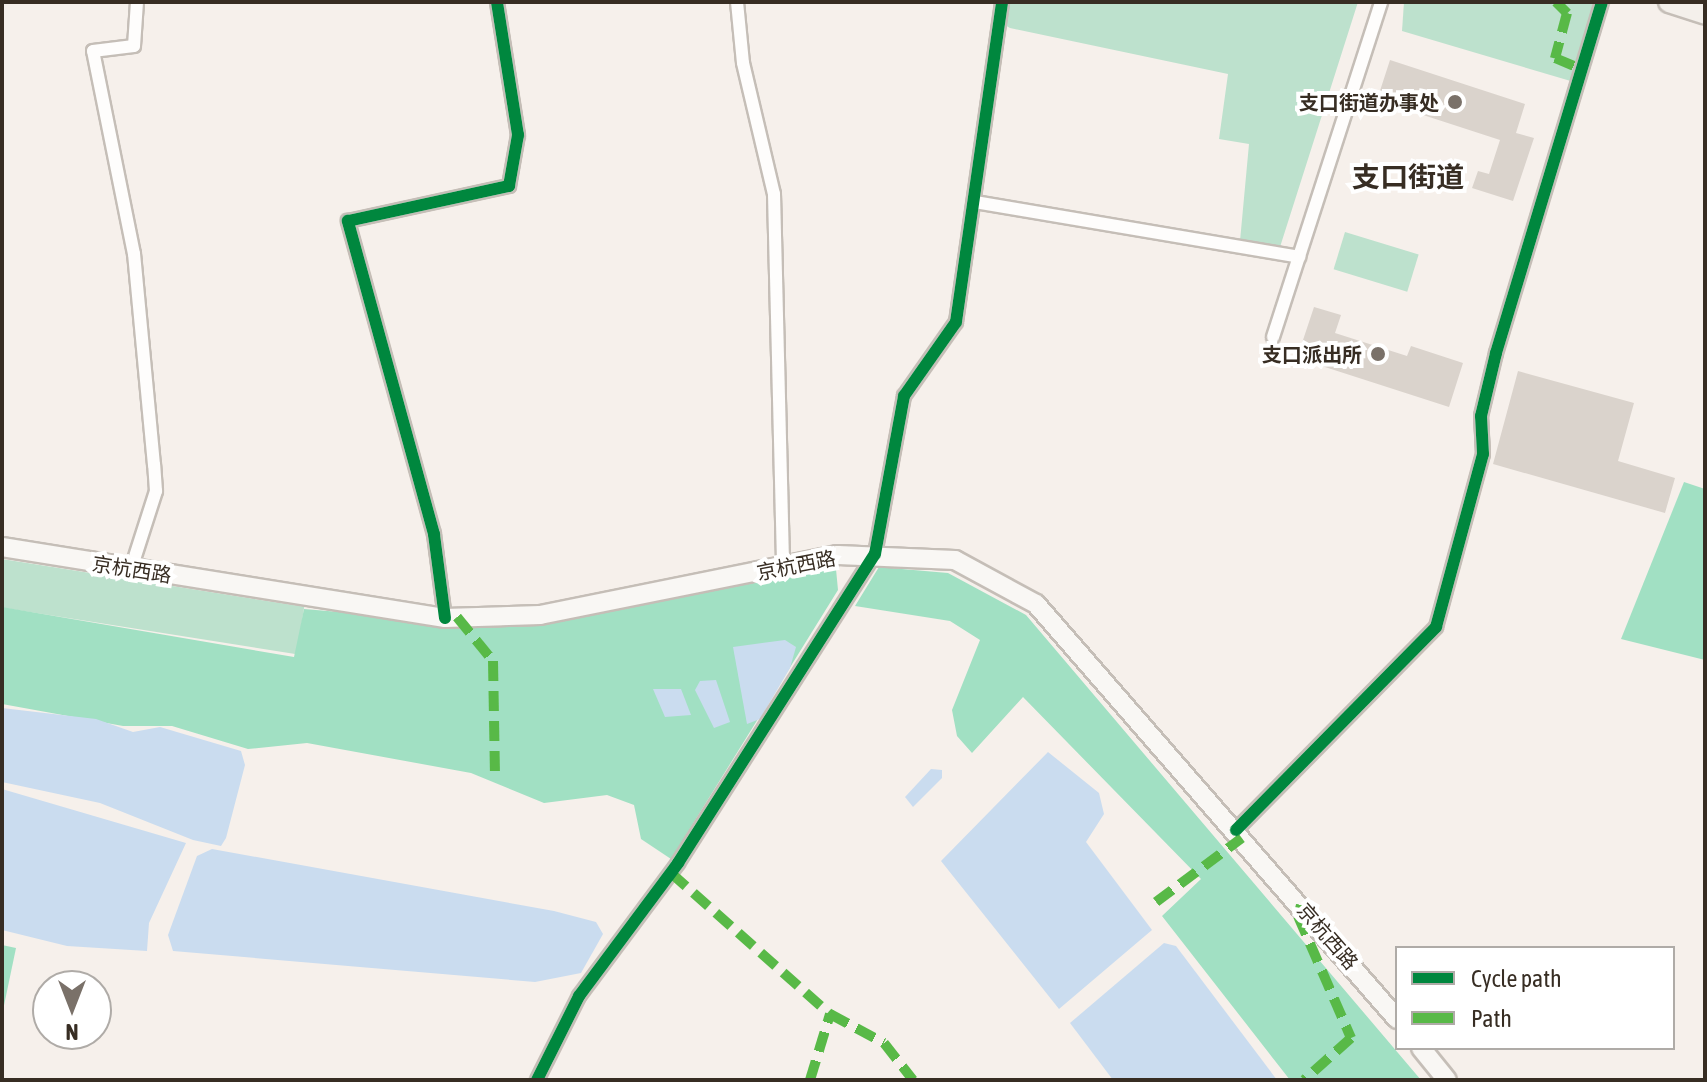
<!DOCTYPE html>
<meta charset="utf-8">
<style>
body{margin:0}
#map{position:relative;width:1707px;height:1082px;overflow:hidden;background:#f6f0eb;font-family:"Asap Condensed","Noto Sans SC",sans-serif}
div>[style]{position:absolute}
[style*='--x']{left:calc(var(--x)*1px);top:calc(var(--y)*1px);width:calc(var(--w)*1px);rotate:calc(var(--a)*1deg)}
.green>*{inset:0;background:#bde1cd;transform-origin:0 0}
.forest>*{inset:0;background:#a1e0c3}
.water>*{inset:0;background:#cadcef}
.building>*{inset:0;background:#dad3cc}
.roads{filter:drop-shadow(2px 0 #c5beb7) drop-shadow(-2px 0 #c5beb7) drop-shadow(0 2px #c5beb7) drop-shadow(0 -2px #c5beb7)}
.minor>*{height:12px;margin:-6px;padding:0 6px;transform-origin:6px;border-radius:6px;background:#fefdfc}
.secondary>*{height:18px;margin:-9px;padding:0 9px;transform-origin:9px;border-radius:9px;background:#f9f7f4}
.primary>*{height:20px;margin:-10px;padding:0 10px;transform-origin:10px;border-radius:10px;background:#f4f0eb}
.quiet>*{height:10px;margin-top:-5px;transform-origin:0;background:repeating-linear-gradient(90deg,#58b947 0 20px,transparent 0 30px)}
.cycleway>*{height:12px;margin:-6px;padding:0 6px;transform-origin:6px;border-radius:6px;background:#00873e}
.dots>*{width:22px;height:22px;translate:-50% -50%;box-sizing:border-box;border:4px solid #fff;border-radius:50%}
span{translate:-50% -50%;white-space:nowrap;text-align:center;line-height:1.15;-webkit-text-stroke:8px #fff;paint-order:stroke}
.poi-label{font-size:20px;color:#372d23;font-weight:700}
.right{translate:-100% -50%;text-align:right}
.street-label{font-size:20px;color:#372d23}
.district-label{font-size:28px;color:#372d23;font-weight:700}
.frame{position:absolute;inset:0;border:4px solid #372d23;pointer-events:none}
.legend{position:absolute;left:1395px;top:946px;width:280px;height:104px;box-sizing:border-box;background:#fff;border:2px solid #afaba7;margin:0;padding:10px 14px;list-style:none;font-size:24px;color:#372d23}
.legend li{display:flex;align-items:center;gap:16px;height:40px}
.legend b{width:40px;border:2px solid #afaba7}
.north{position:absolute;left:32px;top:970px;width:80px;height:80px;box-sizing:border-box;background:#fff;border:2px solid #afaba7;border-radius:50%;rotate:180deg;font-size:22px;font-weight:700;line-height:32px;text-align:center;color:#372d23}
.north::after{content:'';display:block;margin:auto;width:28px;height:36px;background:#7a7169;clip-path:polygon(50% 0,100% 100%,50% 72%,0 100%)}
</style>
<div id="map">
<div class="green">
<i style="clip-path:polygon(1007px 2px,1358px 2px,1280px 247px,1240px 241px,1249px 144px,1219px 139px,1228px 74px,1010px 28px,1003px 24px)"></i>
<i style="clip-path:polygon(1404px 2px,1596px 2px,1574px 82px,1402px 31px)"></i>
<i style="left:1345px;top:232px;width:77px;height:39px;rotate:17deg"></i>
<i style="left:2px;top:559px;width:306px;height:48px;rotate:9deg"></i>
</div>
<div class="forest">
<i style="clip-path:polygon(1684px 482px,1705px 489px,1705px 660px,1621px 639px)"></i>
<i style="clip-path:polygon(822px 566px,836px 569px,838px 590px,671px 859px,641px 839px,634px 805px,607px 795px,544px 803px,471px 773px,307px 743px,248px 749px,172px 726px,123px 726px,2px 704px,2px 607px,294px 657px,304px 609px,515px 627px)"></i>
<i style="clip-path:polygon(879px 567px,948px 573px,1026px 615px,1421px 1080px,1290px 1080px,1162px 916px,1201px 879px,1023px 697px,972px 753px,957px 736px,952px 710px,980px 640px,950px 621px,855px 606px)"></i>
<i style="clip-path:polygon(2px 945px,16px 948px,2px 1015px)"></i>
</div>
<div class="water">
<i style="clip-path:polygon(785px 640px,796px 647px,790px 668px,760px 719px,747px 724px,733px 647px)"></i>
<i style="clip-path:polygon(716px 680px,730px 722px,714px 728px,695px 690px,700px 681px)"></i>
<i style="clip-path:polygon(653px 689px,681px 689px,691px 715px,665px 717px)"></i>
<i style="clip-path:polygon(2px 708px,96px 719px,133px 732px,160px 727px,241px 751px,245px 765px,226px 838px,221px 846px,193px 840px,100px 803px,2px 782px)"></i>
<i style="clip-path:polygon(1048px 752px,1099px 793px,1104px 814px,1086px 842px,1152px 930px,1059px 1009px,941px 861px)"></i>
<i style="clip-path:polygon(931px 769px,942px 770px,942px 778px,913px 807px,905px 797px)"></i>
<i style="clip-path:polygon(2px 789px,186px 843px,149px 923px,147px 951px,67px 946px,2px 930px)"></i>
<i style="clip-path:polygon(212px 849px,554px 911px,596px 922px,603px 934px,581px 973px,535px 982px,173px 951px,168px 935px,197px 856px)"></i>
<i style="clip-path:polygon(1164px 943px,1176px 946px,1277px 1080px,1113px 1080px,1070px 1023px)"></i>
</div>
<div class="building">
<i style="clip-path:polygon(1390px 60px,1525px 104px,1516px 133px,1534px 138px,1513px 201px,1472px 188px,1478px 171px,1489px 174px,1500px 140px,1377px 100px)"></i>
<i style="clip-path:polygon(1314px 307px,1341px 315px,1335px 333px,1407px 356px,1411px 346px,1463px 363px,1449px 407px,1297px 358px)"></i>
<i style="clip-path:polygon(1518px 371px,1634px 403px,1618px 461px,1675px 478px,1665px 513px,1493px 464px)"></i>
</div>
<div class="roads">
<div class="minor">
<i style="--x:737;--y:2;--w:61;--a:84.4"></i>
<i style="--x:743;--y:63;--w:135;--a:76.7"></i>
<i style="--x:774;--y:194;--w:373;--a:88.6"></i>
<i style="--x:975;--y:202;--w:329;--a:9.6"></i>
<i style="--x:1273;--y:337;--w:352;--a:-72.1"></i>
<i style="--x:131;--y:569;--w:82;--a:-72.2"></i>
<i style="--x:156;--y:491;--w:26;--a:-94"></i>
<i style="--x:154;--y:465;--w:212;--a:-95.4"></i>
<i style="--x:134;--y:254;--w:207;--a:-101.4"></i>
<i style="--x:93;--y:51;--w:41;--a:-7"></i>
<i style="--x:134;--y:46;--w:44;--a:-86.1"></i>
<i style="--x:445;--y:618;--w:85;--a:-97.5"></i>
<i style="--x:434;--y:534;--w:325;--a:-105.4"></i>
<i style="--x:348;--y:221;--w:165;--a:-12.3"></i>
<i style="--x:509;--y:186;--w:52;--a:-80"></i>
<i style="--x:518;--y:135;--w:135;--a:-99"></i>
<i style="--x:1236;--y:830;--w:285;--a:-45.4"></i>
<i style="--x:1436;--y:627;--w:179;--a:-74.8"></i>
<i style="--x:1483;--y:454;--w:38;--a:-93"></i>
<i style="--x:1481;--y:416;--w:65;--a:-76.6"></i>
<i style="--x:1496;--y:353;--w:367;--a:-73.2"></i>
<i style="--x:537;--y:1080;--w:94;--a:-63.4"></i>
<i style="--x:579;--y:996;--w:166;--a:-53.3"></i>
<i style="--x:678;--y:863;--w:366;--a:-57.5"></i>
<i style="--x:875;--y:554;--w:161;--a:-79.6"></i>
<i style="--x:904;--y:396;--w:90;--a:-54.9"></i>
<i style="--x:956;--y:322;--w:323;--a:-81.8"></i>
</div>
<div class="secondary">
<i style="--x:2;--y:547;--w:449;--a:9.1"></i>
<i style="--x:445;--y:618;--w:95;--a:-1.8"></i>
<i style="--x:540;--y:615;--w:304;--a:-11.4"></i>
<i style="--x:838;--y:555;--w:117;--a:2.4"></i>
<i style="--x:955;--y:560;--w:92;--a:28.5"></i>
<i style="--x:1036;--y:604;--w:550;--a:48.98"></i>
<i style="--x:1421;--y:1048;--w:41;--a:50.9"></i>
</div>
<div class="primary">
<i style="--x:1669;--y:2;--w:38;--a:18"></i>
</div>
</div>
<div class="quiet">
<i style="--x:1556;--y:2;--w:16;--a:45"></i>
<i style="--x:1567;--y:13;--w:47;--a:104.9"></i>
<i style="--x:1555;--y:58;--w:30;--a:23"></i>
<i style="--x:457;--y:617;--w:57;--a:50.7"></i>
<i style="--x:493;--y:661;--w:118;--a:89"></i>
<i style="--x:671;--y:873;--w:213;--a:41.6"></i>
<i style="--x:830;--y:1014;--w:61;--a:28.2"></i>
<i style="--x:884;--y:1043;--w:47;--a:51.9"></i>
<i style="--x:1156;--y:902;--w:107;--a:-36.7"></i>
<i style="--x:1301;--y:905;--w:11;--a:105"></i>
<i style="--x:1298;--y:916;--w:133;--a:66.5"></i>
<i style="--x:1351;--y:1038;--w:63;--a:138.2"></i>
<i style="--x:810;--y:1080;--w:69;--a:-73.1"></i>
</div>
<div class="cycleway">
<i style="--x:445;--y:618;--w:85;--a:-97.5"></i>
<i style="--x:434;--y:534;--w:325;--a:-105.4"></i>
<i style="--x:348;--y:221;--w:165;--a:-12.3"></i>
<i style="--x:509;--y:186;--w:52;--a:-80"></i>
<i style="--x:518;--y:135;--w:135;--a:-99"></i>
<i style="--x:1236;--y:830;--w:285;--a:-45.4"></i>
<i style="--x:1436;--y:627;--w:179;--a:-74.8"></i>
<i style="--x:1483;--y:454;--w:38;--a:-93"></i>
<i style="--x:1481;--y:416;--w:65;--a:-76.6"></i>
<i style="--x:1496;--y:353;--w:367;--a:-73.2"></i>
<i style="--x:537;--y:1080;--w:94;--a:-63.4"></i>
<i style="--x:579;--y:996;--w:166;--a:-53.3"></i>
<i style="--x:678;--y:863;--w:366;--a:-57.5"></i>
<i style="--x:875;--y:554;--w:161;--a:-79.6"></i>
<i style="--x:904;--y:396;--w:90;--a:-54.9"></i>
<i style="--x:956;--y:322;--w:323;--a:-81.8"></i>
</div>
<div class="dots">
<i style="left:1455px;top:102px;background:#7a7169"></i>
<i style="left:1378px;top:354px;background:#7a7169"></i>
</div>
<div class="poi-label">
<span class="right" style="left:1439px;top:102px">支口街道办事处</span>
<span class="right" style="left:1362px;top:354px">支口派出所</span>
</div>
<div class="street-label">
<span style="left:796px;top:565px;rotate:-11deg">京杭西路</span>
<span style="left:132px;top:569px;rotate:9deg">京杭西路</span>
<span style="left:1328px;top:936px;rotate:49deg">京杭西路</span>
</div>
<div class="district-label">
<span style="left:1408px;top:177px">支口街道</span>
</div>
<div class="frame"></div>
<ul class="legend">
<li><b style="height:10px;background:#00873e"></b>Cycle path</li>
<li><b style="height:10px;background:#58b947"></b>Path</li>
</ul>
<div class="north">N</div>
</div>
